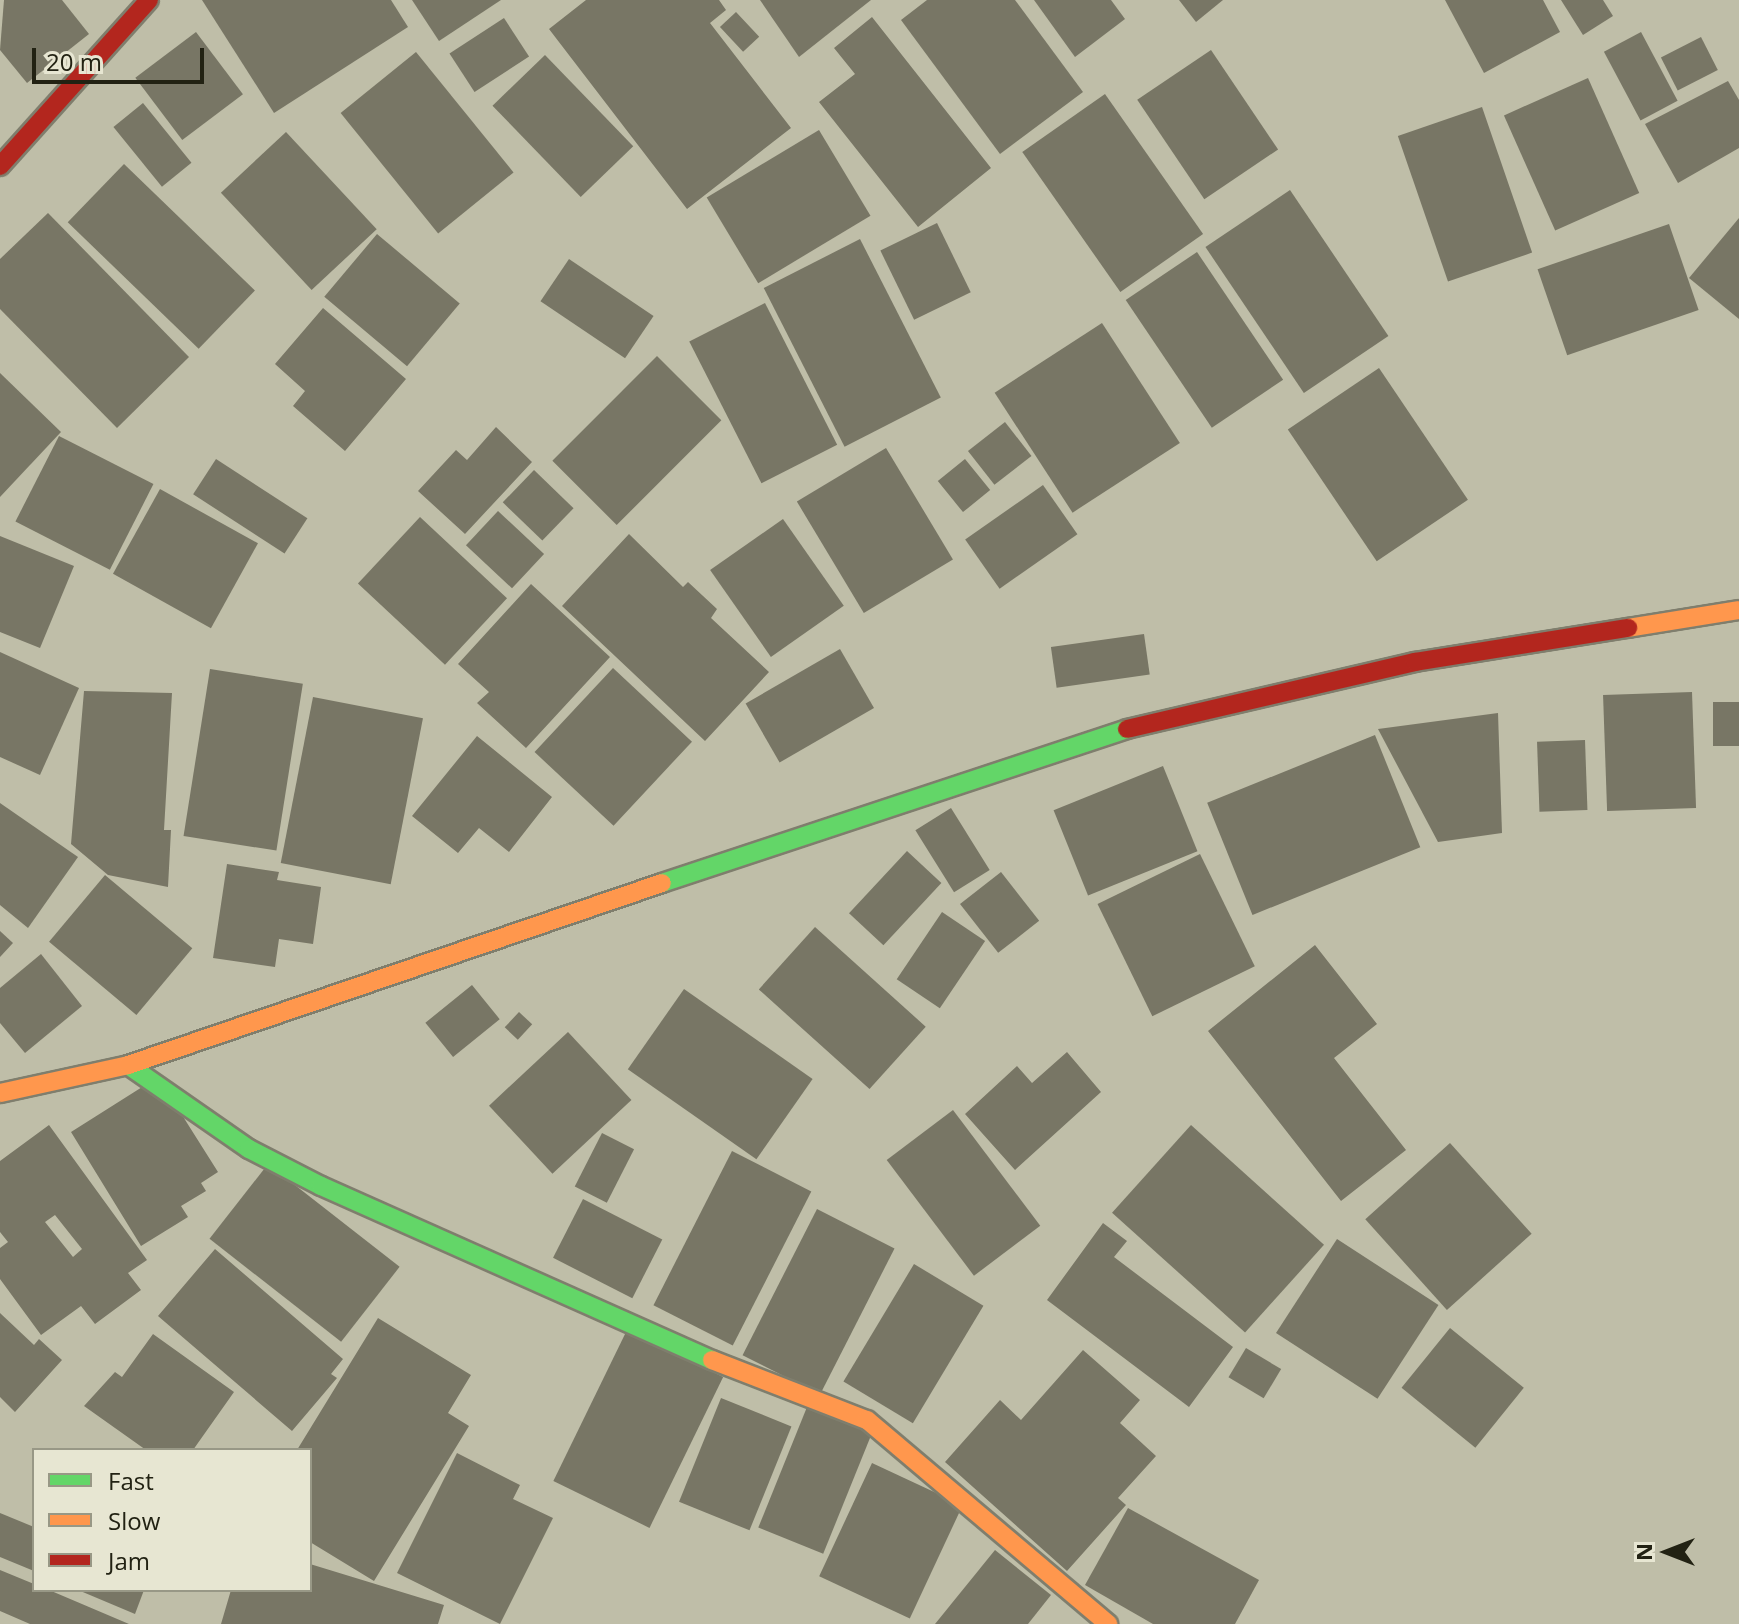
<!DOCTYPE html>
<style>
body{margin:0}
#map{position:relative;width:1739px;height:1624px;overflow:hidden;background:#bfbea8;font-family:"Open Sans",sans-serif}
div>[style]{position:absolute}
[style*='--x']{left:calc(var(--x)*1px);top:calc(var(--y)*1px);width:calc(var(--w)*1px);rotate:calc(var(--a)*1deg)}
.building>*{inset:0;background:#787665;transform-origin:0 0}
.roads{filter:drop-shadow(2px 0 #7f7e6d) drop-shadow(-2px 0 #7f7e6d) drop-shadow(0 2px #7f7e6d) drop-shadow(0 -2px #7f7e6d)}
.fast>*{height:18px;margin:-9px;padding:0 9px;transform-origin:9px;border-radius:9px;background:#63d668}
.slow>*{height:18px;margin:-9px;padding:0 9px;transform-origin:9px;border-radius:9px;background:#ff974d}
.jam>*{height:18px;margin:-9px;padding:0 9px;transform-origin:9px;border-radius:9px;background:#b3261e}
span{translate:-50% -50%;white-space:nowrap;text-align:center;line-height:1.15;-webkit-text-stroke:8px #e7e6d2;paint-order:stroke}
.legend{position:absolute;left:32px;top:1448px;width:280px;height:144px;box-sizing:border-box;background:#e7e6d2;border:2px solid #989886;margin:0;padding:10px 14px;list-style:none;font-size:24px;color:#222213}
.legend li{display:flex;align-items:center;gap:16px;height:40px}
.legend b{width:40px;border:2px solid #989886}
.north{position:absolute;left:1627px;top:1512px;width:80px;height:80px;-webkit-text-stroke:6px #e7e6d2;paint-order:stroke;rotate:270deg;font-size:22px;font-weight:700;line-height:32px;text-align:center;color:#222213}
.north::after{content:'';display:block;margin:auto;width:28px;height:36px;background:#222213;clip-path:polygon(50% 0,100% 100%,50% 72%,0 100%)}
.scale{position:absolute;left:32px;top:48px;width:172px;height:36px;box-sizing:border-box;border:4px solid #222213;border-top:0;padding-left:10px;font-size:24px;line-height:28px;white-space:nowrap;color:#222213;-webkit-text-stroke:6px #e7e6d2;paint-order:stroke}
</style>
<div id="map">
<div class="building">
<i style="clip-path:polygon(4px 0,62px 0,89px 34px,27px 83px,0 50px)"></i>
<i style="clip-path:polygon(202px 0,391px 0,408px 27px,274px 113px)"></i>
<i style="clip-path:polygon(412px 0,501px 0,439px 41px)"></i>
<i style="clip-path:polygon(586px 0,719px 0,726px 10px,710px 23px,791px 128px,687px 209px,549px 29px)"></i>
<i style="clip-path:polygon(760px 0,871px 0,799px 57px)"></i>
<i style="clip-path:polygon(927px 0,1015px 0,1083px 92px,1000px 154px,901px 20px)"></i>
<i style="clip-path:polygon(1034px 0,1111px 0,1125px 19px,1075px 57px)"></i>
<i style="clip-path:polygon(1179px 0,1223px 0,1196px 22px)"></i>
<i style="clip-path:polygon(1445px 0,1543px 0,1560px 32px,1484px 73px)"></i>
<i style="clip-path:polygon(1561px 0,1603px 0,1613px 16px,1583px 35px)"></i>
<i style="left:736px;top:12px;width:34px;height:22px;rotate:47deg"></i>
<i style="clip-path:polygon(872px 17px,991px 168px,918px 227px,819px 102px,855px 74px,834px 48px)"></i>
<i style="left:504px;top:18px;width:46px;height:65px;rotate:57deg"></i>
<i style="left:196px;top:32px;width:78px;height:76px;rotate:53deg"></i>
<i style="left:1641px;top:32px;width:78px;height:42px;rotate:62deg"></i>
<i style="left:1701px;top:37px;width:37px;height:45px;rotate:63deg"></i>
<i style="left:1211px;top:50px;width:120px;height:89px;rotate:56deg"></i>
<i style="left:416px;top:52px;width:155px;height:97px;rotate:51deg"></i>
<i style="left:545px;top:55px;width:127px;height:73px;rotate:46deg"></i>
<i style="left:1588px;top:78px;width:126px;height:92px;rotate:66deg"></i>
<i style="clip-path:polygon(1728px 81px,1739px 100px,1739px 148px,1678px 183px,1645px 124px)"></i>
<i style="left:1105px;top:94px;width:171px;height:101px;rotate:55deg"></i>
<i style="left:143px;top:103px;width:77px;height:38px;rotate:51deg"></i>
<i style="left:1482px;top:107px;width:154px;height:89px;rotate:71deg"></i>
<i style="left:819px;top:130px;width:100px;height:131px;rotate:59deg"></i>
<i style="left:286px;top:132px;width:133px;height:89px;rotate:47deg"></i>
<i style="left:124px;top:164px;width:182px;height:81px;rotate:44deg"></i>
<i style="left:1290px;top:190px;width:176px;height:102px;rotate:56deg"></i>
<i style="clip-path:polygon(48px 213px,189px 357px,117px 428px,0 309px,0 259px)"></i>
<i style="clip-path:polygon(1739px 218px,1739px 319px,1689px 278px)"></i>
<i style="left:937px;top:223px;width:77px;height:63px;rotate:64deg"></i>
<i style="left:1669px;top:224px;width:91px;height:139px;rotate:71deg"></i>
<i style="left:377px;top:234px;width:108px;height:82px;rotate:40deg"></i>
<i style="left:860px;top:239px;width:178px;height:108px;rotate:63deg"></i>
<i style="left:1197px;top:252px;width:154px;height:86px;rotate:56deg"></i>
<i style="left:569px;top:259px;width:102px;height:51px;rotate:34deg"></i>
<i style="left:765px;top:303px;width:159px;height:85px;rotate:63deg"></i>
<i style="clip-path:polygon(323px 308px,406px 379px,345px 451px,293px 406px,305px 391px,275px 364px)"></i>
<i style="left:1102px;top:323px;width:143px;height:128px;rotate:57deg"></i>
<i style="left:657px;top:356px;width:91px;height:148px;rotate:45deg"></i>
<i style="left:1379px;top:368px;width:159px;height:110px;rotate:56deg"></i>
<i style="clip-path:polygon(0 373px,61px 432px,0 497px)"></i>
<i style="left:1005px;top:422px;width:43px;height:47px;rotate:52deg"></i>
<i style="clip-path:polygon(496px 427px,532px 462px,465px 534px,418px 491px,456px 450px,467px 460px)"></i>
<i style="left:59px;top:436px;width:106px;height:96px;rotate:27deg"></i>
<i style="left:886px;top:448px;width:130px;height:104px;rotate:59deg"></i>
<i style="left:216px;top:459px;width:109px;height:42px;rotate:33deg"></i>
<i style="left:965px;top:459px;width:40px;height:35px;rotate:51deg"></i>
<i style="left:534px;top:470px;width:55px;height:45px;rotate:44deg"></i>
<i style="left:1043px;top:485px;width:60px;height:95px;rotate:55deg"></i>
<i style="left:160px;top:489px;width:112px;height:97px;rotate:29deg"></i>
<i style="left:498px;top:511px;width:63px;height:47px;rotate:43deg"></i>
<i style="left:420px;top:517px;width:119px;height:91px;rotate:43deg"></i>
<i style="left:783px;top:519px;width:106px;height:89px;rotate:55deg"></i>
<i style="clip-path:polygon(629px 534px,683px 587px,688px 582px,717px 609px,711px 618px,769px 672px,705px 741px,562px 606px)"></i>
<i style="clip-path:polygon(0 536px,74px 566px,40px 648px,0 632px)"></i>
<i style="clip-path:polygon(531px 584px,610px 657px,526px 748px,477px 703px,489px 692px,458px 664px)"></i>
<i style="left:1144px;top:634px;width:41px;height:94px;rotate:82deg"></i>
<i style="left:840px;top:649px;width:68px;height:109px;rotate:60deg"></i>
<i style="clip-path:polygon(0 652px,79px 688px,40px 775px,0 757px)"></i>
<i style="left:613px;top:668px;width:108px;height:115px;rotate:43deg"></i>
<i style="left:210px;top:669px;width:94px;height:169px;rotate:9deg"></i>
<i style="clip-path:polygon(84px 691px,172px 693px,164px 830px,171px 830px,168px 887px,108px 875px,71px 844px)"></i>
<i style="left:1692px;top:692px;width:116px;height:89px;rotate:88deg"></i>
<i style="left:313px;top:697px;width:112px;height:169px;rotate:11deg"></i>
<i style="left:1739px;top:702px;width:44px;height:26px;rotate:90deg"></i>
<i style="clip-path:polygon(1498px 713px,1502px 833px,1438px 842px,1378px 729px)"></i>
<i style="left:1375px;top:735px;width:121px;height:181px;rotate:68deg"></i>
<i style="clip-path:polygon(477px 736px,552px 797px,509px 852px,479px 828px,458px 853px,412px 816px)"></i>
<i style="left:1585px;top:740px;width:70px;height:48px;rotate:88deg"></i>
<i style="left:1163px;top:766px;width:92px;height:118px;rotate:68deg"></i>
<i style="clip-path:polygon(0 803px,78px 857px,28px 928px,0 905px)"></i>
<i style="left:951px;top:808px;width:73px;height:42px;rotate:58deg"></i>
<i style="left:907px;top:851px;width:47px;height:85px;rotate:43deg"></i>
<i style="left:1200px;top:854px;width:125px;height:114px;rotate:64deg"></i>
<i style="clip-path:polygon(227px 864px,279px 872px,277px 880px,321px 887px,313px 944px,279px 939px,275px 967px,213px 958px)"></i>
<i style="left:1001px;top:872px;width:62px;height:52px;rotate:52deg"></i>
<i style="left:105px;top:875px;width:114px;height:87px;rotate:40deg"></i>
<i style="left:942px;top:912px;width:52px;height:81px;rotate:34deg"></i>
<i style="left:815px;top:927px;width:149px;height:84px;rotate:42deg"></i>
<i style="clip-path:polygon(0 931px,13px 943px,0 957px)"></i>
<i style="clip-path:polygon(1315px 945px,1377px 1024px,1334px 1058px,1406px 1150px,1341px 1201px,1208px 1031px)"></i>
<i style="clip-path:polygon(41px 954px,82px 1006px,25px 1053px,0 1023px,0 988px)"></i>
<i style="left:472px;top:985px;width:44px;height:60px;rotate:51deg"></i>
<i style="left:684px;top:989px;width:157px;height:98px;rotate:35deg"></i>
<i style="left:519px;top:1012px;width:18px;height:21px;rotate:43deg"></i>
<i style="left:568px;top:1032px;width:93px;height:108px;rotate:47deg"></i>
<i style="clip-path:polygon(1067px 1052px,1101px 1092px,1015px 1170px,965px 1114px,1017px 1066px,1032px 1083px)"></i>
<i style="clip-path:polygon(158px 1077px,218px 1172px,201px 1183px,206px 1191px,181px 1206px,188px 1217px,141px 1246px,71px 1132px)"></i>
<i style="left:953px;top:1110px;width:145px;height:83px;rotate:53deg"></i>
<i style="clip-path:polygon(evenodd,49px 1125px,147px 1260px,128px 1273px,141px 1290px,95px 1324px,81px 1306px,41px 1335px,0 1279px,0 1248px,8px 1242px,0 1232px,0 1161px,49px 1125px,55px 1215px,82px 1249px,73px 1257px,45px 1222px,55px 1215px)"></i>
<i style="left:1191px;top:1125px;width:179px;height:118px;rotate:42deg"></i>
<i style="left:602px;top:1133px;width:36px;height:60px;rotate:27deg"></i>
<i style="left:1450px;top:1143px;width:122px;height:114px;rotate:48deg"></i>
<i style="left:732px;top:1151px;width:89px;height:173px;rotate:27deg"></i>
<i style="left:268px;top:1164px;width:167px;height:95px;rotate:38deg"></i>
<i style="left:583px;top:1199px;width:89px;height:66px;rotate:27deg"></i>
<i style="left:817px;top:1209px;width:87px;height:164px;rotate:27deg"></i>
<i style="clip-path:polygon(1103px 1223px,1127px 1241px,1114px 1257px,1233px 1347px,1189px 1407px,1047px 1300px)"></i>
<i style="left:1337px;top:1239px;width:121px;height:112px;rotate:33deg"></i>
<i style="clip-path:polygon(215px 1249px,343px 1359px,331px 1374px,337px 1378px,292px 1431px,158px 1316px)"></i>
<i style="left:914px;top:1264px;width:81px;height:137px;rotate:31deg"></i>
<i style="clip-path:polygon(0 1313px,34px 1345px,39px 1339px,62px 1360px,15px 1412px,0 1397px)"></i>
<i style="clip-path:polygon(378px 1318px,471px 1375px,448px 1413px,469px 1426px,374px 1581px,310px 1542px,310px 1450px,297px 1450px)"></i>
<i style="left:1450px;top:1328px;width:95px;height:77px;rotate:39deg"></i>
<i style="left:627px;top:1330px;width:107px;height:168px;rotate:26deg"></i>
<i style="clip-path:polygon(153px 1334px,234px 1392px,193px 1450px,146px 1450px,84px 1406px,115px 1372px,122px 1377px)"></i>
<i style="left:1246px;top:1348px;width:41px;height:34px;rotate:31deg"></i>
<i style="clip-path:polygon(1083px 1350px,1140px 1400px,1120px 1423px,1156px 1456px,1118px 1498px,1126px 1505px,1067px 1571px,945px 1462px,1000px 1400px,1021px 1420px)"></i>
<i style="left:721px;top:1398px;width:76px;height:112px;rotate:22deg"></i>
<i style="left:807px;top:1407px;width:70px;height:130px;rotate:22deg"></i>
<i style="clip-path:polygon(457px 1453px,520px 1485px,513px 1499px,553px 1518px,500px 1624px,397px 1573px)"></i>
<i style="left:872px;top:1463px;width:100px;height:125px;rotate:25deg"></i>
<i style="clip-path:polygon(1128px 1508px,1259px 1580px,1235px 1624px,1153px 1624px,1085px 1585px)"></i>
<i style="clip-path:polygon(0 1513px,34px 1527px,34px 1571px,0 1557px)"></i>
<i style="clip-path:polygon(995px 1550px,1051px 1595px,1028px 1624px,935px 1624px)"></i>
<i style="clip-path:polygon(310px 1564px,444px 1605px,438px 1624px,221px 1624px,231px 1590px,310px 1590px)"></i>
<i style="clip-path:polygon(0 1570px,34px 1584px,34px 1590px,49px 1590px,129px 1624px,30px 1624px,0 1611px)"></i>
<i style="clip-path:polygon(78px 1590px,144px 1590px,135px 1614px)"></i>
</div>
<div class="roads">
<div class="fast">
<i style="--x:662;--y:883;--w:490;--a:-18.3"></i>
<i style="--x:128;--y:1065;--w:147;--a:34.8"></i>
<i style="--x:249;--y:1149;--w:81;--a:27.2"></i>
<i style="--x:321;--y:1186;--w:428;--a:24"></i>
</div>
<div class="slow">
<i style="--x:1628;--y:628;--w:112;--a:-9.2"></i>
<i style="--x:0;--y:1093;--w:131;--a:-12.3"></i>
<i style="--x:128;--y:1065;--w:564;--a:-18.82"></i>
<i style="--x:712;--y:1360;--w:166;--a:21.2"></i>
<i style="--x:867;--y:1420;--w:316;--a:40.2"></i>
</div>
<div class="jam">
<i style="--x:0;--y:166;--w:223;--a:-48.1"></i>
<i style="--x:1127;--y:729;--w:296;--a:-13.1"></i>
<i style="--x:1415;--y:662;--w:216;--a:-9.1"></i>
</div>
</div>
<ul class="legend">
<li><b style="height:10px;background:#63d668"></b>Fast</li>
<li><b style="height:10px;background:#ff974d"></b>Slow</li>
<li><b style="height:10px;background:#b3261e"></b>Jam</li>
</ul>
<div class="north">N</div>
<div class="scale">20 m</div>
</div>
